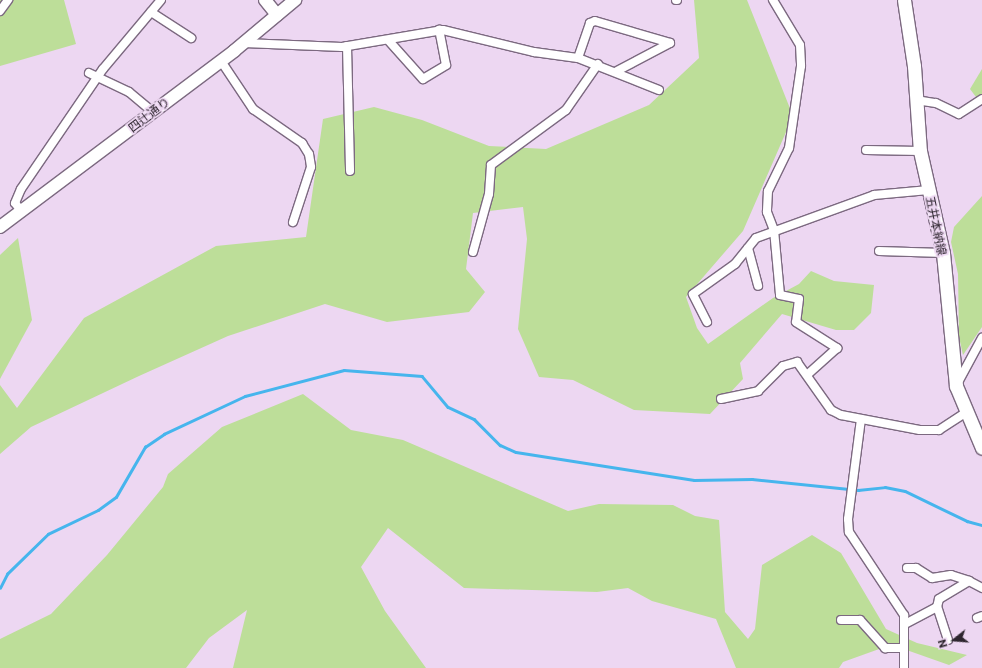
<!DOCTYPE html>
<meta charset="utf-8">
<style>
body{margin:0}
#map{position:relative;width:982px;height:668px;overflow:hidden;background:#edd7f2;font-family:Commissioner,"Noto Sans JP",sans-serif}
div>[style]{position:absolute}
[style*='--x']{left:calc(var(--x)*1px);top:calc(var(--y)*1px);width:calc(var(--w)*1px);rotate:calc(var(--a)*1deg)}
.green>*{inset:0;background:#bdde99}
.stream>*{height:2.5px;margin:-1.25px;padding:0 1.25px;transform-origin:1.25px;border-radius:1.25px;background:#46b5ed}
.roads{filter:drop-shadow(1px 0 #7c6980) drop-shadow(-1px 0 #7c6980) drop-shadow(0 1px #7c6980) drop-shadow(0 -1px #7c6980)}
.street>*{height:8px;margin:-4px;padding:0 4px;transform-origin:4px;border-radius:4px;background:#fff}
.secondary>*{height:12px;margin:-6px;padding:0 6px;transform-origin:6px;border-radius:6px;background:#fff}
.primary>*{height:13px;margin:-6.5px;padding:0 6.5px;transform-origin:6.5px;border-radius:6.5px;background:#fff}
span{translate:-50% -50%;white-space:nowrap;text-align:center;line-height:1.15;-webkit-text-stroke:3.5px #edd7f2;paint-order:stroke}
.street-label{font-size:12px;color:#2e262f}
.north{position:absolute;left:934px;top:620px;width:40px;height:40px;-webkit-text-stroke:3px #edd7f2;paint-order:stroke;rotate:253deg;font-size:11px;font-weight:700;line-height:16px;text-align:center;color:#2e262f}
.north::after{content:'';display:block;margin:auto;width:14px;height:18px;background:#2e262f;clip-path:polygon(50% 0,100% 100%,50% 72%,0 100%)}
</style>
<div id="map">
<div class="green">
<i style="clip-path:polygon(0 0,64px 0,76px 44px,0 66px)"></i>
<i style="clip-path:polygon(694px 0,747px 0,793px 116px,743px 231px,686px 297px,697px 328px,708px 344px,773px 298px,799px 284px,811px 271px,834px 281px,874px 285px,871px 313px,854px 330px,836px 330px,782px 314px,740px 363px,743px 379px,710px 414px,634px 410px,573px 380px,539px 377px,518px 329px,527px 239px,523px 207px,473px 213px,466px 269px,485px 292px,469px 312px,387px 322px,325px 304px,228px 336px,139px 376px,31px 427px,0 454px,0 385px,17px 408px,84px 318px,216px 246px,306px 237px,323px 119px,374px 107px,422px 120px,489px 146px,546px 149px,649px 105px,699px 58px)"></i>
<i style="clip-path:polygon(982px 69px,982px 105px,970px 89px)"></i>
<i style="clip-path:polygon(982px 196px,982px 327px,963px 355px,959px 337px,958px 274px,951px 242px,954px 227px)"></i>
<i style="clip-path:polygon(18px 238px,32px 320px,0 379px,0 255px)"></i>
<i style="clip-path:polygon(303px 394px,351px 430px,403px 440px,568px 511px,599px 504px,673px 505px,695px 516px,719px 520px,725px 612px,748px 639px,755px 629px,762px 565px,812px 535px,841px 553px,886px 629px,917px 643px,967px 655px,949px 665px,898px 647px,882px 648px,843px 662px,839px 668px,736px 668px,716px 619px,652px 601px,628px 588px,597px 592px,464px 588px,388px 528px,361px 567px,385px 611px,426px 668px,233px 668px,247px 610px,209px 638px,186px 668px,0 668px,0 639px,51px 614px,107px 555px,163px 487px,168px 474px,222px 427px)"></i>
</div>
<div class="stream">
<i style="--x:0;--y:588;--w:16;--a:-63"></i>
<i style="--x:7;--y:574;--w:57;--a:-44.3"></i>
<i style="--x:48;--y:534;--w:55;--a:-25.6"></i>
<i style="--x:98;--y:510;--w:22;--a:-36"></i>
<i style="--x:116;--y:497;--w:58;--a:-59.9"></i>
<i style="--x:145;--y:447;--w:23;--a:-34"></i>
<i style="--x:164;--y:434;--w:89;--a:-25.1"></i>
<i style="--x:245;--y:396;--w:102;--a:-14.7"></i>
<i style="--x:344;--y:370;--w:78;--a:4.4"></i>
<i style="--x:422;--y:376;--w:40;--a:50"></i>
<i style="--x:448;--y:407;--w:29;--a:25"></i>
<i style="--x:474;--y:419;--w:37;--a:45"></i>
<i style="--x:500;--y:445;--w:17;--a:24"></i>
<i style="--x:516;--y:452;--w:180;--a:8.9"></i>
<i style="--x:694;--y:480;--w:58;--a:-1"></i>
<i style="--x:752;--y:479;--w:107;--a:5.9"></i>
<i style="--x:858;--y:490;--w:27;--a:-6"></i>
<i style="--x:885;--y:487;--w:20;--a:11"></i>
<i style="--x:905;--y:491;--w:69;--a:25.8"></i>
<i style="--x:967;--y:521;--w:16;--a:15"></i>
</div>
<div class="roads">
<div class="street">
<i style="--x:676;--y:0;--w:1;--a:0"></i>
<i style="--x:773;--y:0;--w:52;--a:59"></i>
<i style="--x:800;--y:45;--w:21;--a:87"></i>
<i style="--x:801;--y:66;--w:83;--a:98.3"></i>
<i style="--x:789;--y:148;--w:48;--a:116"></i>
<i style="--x:768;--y:191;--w:21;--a:93"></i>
<i style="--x:767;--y:212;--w:19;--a:69"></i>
<i style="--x:774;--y:230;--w:65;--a:84.7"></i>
<i style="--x:780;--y:295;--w:19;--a:12"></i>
<i style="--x:799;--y:299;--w:23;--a:97"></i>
<i style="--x:796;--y:322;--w:49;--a:32.4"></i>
<i style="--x:837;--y:348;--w:39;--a:138"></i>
<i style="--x:0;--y:11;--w:14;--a:-54"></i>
<i style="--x:151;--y:12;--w:48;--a:33"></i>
<i style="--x:389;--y:41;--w:51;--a:48.2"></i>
<i style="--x:423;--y:79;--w:27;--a:-31"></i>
<i style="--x:446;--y:65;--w:36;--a:-101"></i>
<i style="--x:244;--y:43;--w:98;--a:2.3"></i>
<i style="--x:342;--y:47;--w:102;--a:-9.6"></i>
<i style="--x:443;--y:30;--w:94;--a:13.6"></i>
<i style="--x:534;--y:52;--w:44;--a:7.8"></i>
<i style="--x:578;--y:58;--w:87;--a:21.6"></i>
<i style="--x:347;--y:46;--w:125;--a:88.6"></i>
<i style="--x:578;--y:58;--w:37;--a:-71"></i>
<i style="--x:590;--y:23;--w:5;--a:-22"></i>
<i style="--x:595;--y:21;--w:78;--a:16.3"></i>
<i style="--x:670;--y:43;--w:60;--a:152.2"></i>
<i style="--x:221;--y:61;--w:58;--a:56.3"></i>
<i style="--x:253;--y:109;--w:60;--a:34.8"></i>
<i style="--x:302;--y:143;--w:13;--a:58"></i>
<i style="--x:309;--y:154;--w:13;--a:81"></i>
<i style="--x:311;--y:167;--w:58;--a:108.1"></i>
<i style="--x:89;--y:73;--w:44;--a:25.4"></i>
<i style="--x:129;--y:92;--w:31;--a:40"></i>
<i style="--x:916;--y:100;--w:20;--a:9"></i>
<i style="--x:936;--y:103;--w:25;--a:26"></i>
<i style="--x:959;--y:114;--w:27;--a:-33"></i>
<i style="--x:866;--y:150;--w:54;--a:1.1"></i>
<i style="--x:22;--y:212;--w:11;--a:-128"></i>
<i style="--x:15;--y:203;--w:15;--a:-67"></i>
<i style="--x:21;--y:189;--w:145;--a:-55.7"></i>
<i style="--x:103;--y:69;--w:90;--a:-50"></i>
<i style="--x:748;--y:248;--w:39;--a:75"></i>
<i style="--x:879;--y:251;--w:64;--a:1.8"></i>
<i style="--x:473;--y:252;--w:60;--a:-74.6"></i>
<i style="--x:489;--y:194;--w:29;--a:-86"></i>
<i style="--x:491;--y:165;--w:93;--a:-36.3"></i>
<i style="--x:566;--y:110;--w:56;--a:-55.2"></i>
<i style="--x:707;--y:322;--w:31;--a:-117"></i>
<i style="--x:693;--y:294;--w:52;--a:-35.5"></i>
<i style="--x:735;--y:264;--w:33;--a:-51"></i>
<i style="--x:756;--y:238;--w:126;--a:-20"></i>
<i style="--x:874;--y:195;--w:55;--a:-5.2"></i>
<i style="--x:956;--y:386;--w:55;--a:-61.6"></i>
<i style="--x:721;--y:399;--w:38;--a:-12"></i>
<i style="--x:758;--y:391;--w:35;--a:-45"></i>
<i style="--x:783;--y:366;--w:15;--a:-16"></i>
<i style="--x:797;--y:362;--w:59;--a:54.7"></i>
<i style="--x:831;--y:410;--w:11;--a:27"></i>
<i style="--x:841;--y:415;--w:80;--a:10.8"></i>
<i style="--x:920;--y:430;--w:19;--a:0"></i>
<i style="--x:939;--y:430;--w:35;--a:-33"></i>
<i style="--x:861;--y:419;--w:101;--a:97.4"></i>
<i style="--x:848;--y:519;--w:13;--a:86"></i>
<i style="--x:849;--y:532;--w:100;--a:56.5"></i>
<i style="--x:904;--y:615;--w:53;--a:90"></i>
<i style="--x:907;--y:568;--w:9;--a:0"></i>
<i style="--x:916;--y:568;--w:19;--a:32"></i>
<i style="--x:932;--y:578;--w:19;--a:-9"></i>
<i style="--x:951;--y:575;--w:19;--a:18"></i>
<i style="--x:977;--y:618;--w:5;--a:-22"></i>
<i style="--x:841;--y:620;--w:19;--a:0"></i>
<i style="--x:860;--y:620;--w:38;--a:48"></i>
<i style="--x:885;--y:648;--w:17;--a:0"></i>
<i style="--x:905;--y:624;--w:36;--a:-28"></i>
<i style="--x:948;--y:640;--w:35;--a:-108"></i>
<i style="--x:937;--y:607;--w:8;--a:-76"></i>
<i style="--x:939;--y:599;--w:35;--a:-31"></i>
<i style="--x:969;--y:581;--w:15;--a:28"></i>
</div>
<div class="secondary">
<i style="--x:265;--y:0;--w:19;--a:51"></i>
<i style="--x:0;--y:227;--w:293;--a:-36.9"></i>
<i style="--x:234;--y:51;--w:80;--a:-39.9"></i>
</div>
<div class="primary">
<i style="--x:904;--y:0;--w:67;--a:81.4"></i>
<i style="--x:914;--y:66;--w:85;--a:86"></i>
<i style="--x:920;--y:151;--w:105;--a:77.3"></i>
<i style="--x:943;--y:253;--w:134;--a:84.4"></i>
<i style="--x:956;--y:386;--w:67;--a:67.2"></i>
</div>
</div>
<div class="street-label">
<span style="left:149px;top:115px;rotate:-37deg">四辻通り</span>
<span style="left:936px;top:226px;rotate:78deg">五井本納線</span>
</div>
<div class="north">N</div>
</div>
